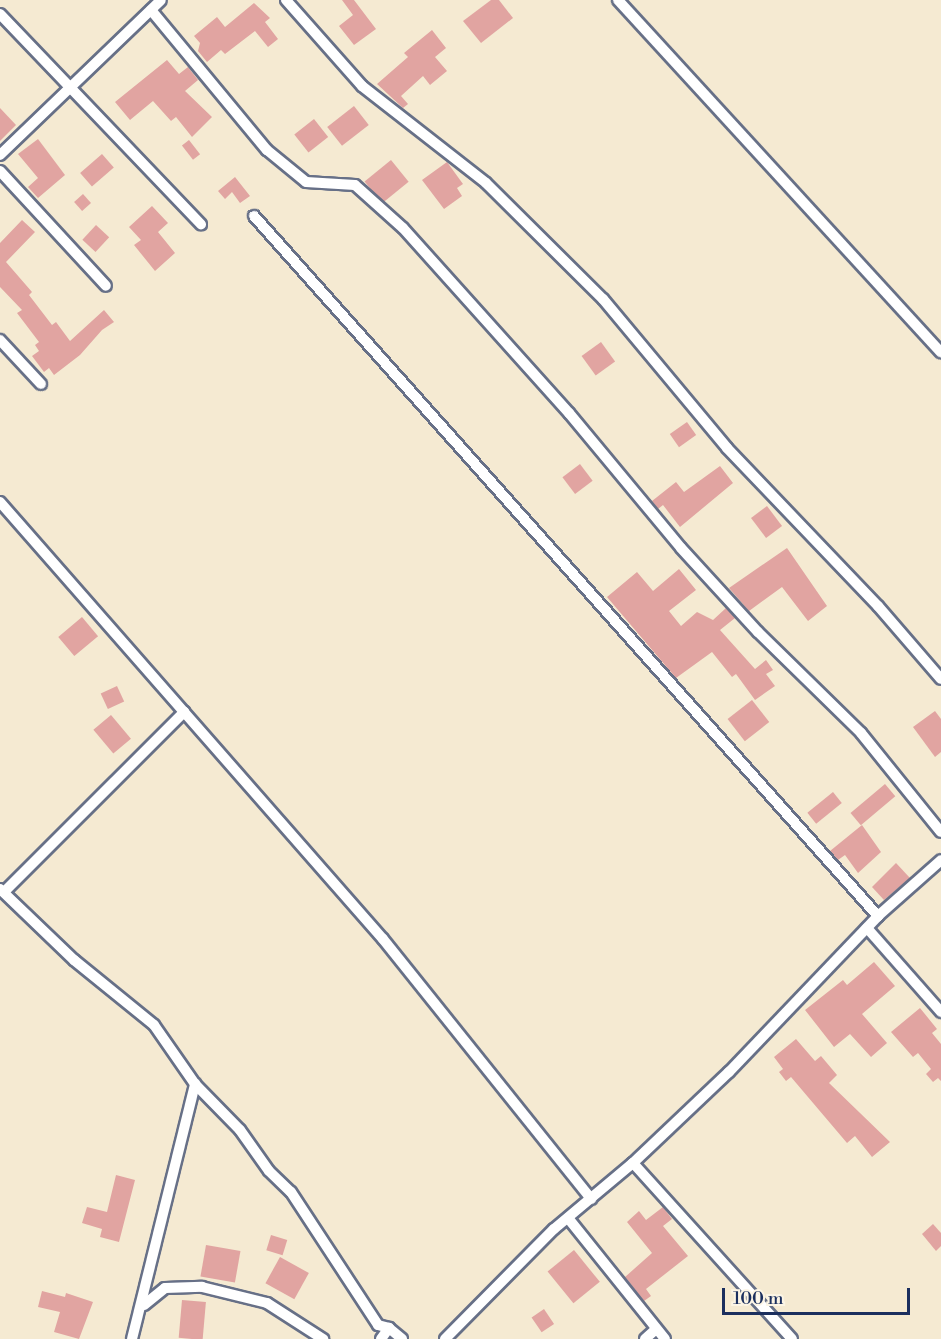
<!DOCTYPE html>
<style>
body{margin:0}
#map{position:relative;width:941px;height:1339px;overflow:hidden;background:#f5ead2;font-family:"Libre Bodoni",serif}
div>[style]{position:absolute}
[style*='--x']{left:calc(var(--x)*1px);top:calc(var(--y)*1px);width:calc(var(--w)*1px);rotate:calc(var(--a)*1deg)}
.building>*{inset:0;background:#e1a4a1;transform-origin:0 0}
.roads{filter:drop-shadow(2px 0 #677087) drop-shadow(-2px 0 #677087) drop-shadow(0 2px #677087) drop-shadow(0 -2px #677087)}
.street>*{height:10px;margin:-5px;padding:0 5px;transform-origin:5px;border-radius:5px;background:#fff}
span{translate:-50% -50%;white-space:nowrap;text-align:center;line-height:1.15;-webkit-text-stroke:6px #fcf5e5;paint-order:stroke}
.scale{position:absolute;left:722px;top:1288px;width:188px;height:27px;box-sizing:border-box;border:3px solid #1b2f5e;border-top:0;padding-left:8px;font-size:18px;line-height:21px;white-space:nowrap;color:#1b2f5e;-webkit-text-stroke:4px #fcf5e5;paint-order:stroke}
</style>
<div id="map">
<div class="building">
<i style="clip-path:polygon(342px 0,354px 0,376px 29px,354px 45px,339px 26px,353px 15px)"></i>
<i style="clip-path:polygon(491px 0,499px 0,513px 18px,481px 43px,463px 21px)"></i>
<i style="clip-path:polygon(254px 3px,270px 18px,265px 22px,278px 39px,268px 47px,255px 31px,225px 54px,221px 50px,207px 62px,198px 51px,200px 43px,194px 36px,217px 17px,225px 27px)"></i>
<i style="clip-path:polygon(432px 30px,446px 48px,435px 57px,447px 71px,430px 85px,423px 76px,401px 96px,408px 104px,403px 108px,377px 84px,408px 57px,404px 53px)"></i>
<i style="clip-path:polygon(167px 60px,179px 74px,188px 67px,198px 80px,185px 91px,212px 117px,192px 137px,176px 117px,171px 121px,153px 101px,130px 120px,115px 102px)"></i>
<i style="left:354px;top:106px;width:24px;height:34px;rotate:52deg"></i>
<i style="clip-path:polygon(0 108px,16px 125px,0 141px)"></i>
<i style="left:314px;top:119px;width:23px;height:25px;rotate:52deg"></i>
<i style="clip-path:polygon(38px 139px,65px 175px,38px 198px,28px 187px,38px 178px,18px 154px)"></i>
<i style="left:189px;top:140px;width:18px;height:9px;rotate:52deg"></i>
<i style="left:102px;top:154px;width:18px;height:29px;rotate:49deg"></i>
<i style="left:391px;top:160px;width:28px;height:34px;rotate:51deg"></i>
<i style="clip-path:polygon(447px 162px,463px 184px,457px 188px,462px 196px,444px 209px,422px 180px)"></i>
<i style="clip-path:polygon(235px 177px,250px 196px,240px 203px,232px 192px,225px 199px,218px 191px)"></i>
<i style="left:83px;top:194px;width:12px;height:12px;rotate:48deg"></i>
<i style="clip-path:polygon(152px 206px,168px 223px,158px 232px,175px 253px,155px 271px,134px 245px,141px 240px,129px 227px)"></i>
<i style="clip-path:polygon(22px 220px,35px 232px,6px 262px,32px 292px,29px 295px,52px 325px,56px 322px,70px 341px,104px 310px,114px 322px,102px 330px,80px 355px,54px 375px,49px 368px,44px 372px,32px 356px,39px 351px,35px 345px,39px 342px,17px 313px,22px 310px,0 287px,0 243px)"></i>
<i style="left:96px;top:225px;width:18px;height:20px;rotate:43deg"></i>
<i style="left:601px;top:342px;width:24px;height:24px;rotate:54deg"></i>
<i style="left:687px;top:422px;width:16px;height:21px;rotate:55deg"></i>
<i style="left:580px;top:464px;width:21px;height:22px;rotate:53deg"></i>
<i style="clip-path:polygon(720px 466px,733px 483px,680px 527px,663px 505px,658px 509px,652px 501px,676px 482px,684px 492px)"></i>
<i style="left:767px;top:506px;width:25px;height:20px;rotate:53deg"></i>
<i style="clip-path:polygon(787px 548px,827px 606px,808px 621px,782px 587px,749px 611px,729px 588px)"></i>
<i style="clip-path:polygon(679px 569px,696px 590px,669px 611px,681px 626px,697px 612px,713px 620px,726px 608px,735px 618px,720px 630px,755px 669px,766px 660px,773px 670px,766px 674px,775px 686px,755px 700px,736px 674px,732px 677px,712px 652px,676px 678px,607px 597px,637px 572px,653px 591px)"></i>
<i style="left:82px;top:617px;width:25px;height:31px;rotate:50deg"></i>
<i style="left:117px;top:686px;width:17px;height:18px;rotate:65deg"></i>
<i style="left:752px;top:700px;width:28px;height:31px;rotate:52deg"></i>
<i style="clip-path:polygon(935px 711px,941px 719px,941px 752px,935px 757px,913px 727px)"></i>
<i style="left:111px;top:715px;width:31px;height:23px;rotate:50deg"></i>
<i style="left:885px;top:784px;width:16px;height:45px;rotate:50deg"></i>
<i style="left:833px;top:792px;width:14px;height:33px;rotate:51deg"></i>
<i style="clip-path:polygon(862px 825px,881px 852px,858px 873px,845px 855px,838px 860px,830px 851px)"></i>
<i style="clip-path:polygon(896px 863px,910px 878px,884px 900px,872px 887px)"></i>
<i style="clip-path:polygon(874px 962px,895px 986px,862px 1014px,887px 1043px,871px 1057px,850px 1034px,834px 1047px,805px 1010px,843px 980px,847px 985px)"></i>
<i style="clip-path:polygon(920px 1008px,937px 1029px,932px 1033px,941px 1044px,941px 1081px,938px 1078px,933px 1082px,926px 1074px,931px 1069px,918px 1053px,913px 1057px,891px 1032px)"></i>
<i style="clip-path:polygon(796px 1039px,815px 1061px,821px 1056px,837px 1075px,829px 1083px,890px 1142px,872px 1157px,855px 1136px,847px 1143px,791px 1077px,786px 1081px,779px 1072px,783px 1069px,774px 1057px)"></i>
<i style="clip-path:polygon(116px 1175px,135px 1180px,119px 1242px,100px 1237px,102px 1229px,82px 1223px,87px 1207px,107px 1212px)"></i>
<i style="clip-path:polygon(663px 1207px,672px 1219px,663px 1226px,688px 1256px,646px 1289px,651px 1296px,644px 1301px,625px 1277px,652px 1253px,627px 1222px,639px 1211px,646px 1220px)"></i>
<i style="clip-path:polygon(933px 1224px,941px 1233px,941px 1246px,936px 1251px,922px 1234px)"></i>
<i style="left:271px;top:1235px;width:17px;height:16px;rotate:17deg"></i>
<i style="left:206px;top:1245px;width:35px;height:32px;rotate:10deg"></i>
<i style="left:574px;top:1250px;width:41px;height:34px;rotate:51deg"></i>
<i style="left:280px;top:1257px;width:33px;height:30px;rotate:29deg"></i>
<i style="clip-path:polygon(42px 1291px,65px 1297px,66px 1293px,93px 1302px,79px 1339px,54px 1332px,60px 1312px,38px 1307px)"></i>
<i style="left:182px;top:1300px;width:24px;height:38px;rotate:5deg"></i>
<i style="left:544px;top:1309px;width:18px;height:15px;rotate:56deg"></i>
</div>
<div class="roads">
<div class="street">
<i style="--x:286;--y:0;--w:115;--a:48.5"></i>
<i style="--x:362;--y:86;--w:157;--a:38"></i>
<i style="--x:486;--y:183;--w:165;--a:44.8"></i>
<i style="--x:603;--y:299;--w:194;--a:50.2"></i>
<i style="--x:727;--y:448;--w:219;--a:46.3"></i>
<i style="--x:878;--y:606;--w:96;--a:49.2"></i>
<i style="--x:618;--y:0;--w:478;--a:47.5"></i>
<i style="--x:151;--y:10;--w:182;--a:50.4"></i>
<i style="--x:267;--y:150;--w:50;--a:39.4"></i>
<i style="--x:306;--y:182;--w:49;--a:3.5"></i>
<i style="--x:355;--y:185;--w:64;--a:41.9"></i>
<i style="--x:403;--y:228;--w:249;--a:48.1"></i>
<i style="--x:569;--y:413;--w:175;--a:50.3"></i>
<i style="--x:681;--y:548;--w:114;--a:47.5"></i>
<i style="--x:758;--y:632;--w:144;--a:44.4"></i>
<i style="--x:861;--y:733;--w:127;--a:51.1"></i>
<i style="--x:0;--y:14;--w:291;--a:46.3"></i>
<i style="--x:0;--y:155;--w:223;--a:-43.9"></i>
<i style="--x:0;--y:171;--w:156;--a:47.3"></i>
<i style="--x:254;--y:216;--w:938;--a:48.29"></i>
<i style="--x:0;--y:340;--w:60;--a:47"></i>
<i style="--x:0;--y:502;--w:581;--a:48.77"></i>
<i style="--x:383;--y:939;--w:333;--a:51.3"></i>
<i style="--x:0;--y:889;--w:103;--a:43.8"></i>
<i style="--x:74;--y:960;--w:103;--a:39.1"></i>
<i style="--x:154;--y:1025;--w:72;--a:55.2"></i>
<i style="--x:195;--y:1084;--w:64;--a:45.6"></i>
<i style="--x:240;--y:1130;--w:50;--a:54.7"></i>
<i style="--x:269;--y:1171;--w:30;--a:44"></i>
<i style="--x:291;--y:1192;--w:159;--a:56.8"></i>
<i style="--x:378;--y:1325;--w:11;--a:15"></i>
<i style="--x:389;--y:1328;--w:17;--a:40"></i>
<i style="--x:4;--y:892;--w:255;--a:-45"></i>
<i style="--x:867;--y:928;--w:112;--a:48.6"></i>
<i style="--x:633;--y:1163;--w:237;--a:47.9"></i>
<i style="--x:568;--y:1218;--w:155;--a:51.3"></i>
<i style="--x:144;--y:1305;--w:27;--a:-39"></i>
<i style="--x:165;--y:1288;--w:37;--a:-2"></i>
<i style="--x:202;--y:1287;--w:67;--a:13.8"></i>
<i style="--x:267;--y:1303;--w:67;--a:32.7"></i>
<i style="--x:132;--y:1339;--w:263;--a:-76.1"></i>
<i style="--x:381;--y:1339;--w:14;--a:-54"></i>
<i style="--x:445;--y:1339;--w:155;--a:-45.3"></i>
<i style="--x:554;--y:1229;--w:103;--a:-39.9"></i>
<i style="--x:633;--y:1163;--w:132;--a:-43.5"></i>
<i style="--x:729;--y:1072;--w:216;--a:-46.3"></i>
<i style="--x:878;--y:916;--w:84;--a:-41.6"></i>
<i style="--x:645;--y:1339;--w:15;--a:-42"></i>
</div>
</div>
<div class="scale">100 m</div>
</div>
